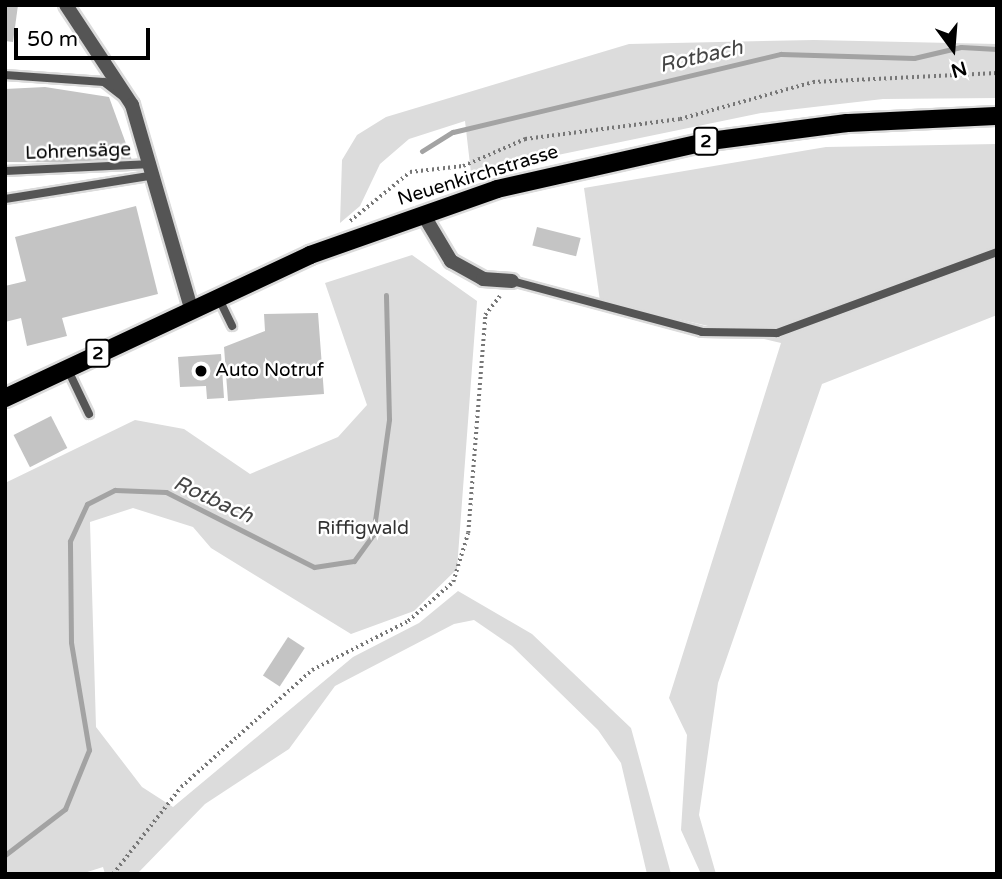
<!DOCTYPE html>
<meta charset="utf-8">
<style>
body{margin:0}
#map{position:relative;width:1002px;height:879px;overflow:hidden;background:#fff;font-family:"Varela Round",sans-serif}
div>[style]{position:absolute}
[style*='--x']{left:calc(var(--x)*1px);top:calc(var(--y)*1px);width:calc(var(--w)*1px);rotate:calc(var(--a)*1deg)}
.green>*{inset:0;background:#dcdcdc}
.stream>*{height:5px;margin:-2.5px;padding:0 2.5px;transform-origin:2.5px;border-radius:2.5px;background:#a3a3a3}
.building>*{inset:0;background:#c4c4c4;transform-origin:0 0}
.path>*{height:3.5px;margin-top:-1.75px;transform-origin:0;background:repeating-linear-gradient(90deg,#777 0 2px,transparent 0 5.5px)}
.roads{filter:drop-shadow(2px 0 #dbdbdb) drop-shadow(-2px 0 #dbdbdb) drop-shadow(0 2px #dbdbdb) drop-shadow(0 -2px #dbdbdb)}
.lane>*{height:8px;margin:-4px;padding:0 4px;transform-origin:4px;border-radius:4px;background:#555}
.street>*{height:14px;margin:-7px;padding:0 7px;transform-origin:7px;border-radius:7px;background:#555}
.primary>*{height:18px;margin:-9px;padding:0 9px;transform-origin:9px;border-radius:9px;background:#000}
.dots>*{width:19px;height:19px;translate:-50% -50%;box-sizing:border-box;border:4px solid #fff;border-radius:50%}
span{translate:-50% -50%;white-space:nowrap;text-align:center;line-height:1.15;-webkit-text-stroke:5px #fff;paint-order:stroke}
.shield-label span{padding:2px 5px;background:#fff;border:2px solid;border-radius:5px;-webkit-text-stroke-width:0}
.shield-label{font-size:18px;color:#000;font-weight:700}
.street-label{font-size:19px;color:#000}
.poi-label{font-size:19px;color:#000}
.left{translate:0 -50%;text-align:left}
.park-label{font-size:19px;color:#333}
.water-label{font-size:21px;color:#444;font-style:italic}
.frame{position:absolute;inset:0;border:7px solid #000;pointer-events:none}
.north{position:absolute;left:918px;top:14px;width:70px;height:70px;-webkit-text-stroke:5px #fff;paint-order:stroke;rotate:164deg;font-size:19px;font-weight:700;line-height:28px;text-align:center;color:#000}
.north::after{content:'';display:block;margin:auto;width:24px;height:32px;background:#000;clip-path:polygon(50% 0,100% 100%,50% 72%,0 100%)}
.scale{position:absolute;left:14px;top:28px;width:136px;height:32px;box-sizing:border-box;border:4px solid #000;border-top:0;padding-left:9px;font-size:21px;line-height:24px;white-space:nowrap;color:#000;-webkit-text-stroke:5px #fff;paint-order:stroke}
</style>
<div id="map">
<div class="green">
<i style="clip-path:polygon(814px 40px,997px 44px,997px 98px,883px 99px,761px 113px,471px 173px,465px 121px,409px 139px,380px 164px,360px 206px,340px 223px,342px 160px,357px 135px,386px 117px,629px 44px)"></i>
<i style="clip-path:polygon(997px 144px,997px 315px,822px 384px,718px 683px,699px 815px,716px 874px,701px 874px,681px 830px,687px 735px,669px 698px,781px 343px,600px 301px,584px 188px,826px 147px)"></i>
<i style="clip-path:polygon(412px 255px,477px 301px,457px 569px,414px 611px,351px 634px,211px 548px,193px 527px,133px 508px,90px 522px,96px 727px,142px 787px,173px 807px,353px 657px,419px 623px,458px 591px,532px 634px,631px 728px,671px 874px,647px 874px,621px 763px,598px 730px,512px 646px,474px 620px,454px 624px,335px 686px,289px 749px,205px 804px,137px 874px,105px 874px,103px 867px,81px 874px,5px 874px,5px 483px,135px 420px,184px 429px,250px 474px,338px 437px,367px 405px,325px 283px)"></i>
</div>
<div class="stream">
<i style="--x:422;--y:151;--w:36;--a:-32"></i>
<i style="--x:453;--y:132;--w:337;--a:-13.4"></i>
<i style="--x:781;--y:54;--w:133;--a:1.7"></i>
<i style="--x:914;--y:58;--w:48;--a:-13.2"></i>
<i style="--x:961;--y:47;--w:36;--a:3"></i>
<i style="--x:5;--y:855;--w:76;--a:-37.5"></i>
<i style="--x:65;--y:809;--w:64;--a:-67.9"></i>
<i style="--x:89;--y:750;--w:109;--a:-99.5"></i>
<i style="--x:71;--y:642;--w:101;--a:-90.6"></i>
<i style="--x:70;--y:541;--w:41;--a:-65.3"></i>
<i style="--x:87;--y:504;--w:31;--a:-27"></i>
<i style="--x:115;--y:490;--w:51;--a:2.2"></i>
<i style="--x:166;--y:492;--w:166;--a:26.9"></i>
<i style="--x:314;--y:567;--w:40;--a:-8.5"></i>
<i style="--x:354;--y:561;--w:32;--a:-54"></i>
<i style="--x:373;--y:535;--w:117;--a:-82.1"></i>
<i style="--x:389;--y:419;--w:124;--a:-91.4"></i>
</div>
<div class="building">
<i style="clip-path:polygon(5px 5px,18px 5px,13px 42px,5px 41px)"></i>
<i style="clip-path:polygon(45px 87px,109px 97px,133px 163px,5px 162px,5px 89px)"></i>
<i style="clip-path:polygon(136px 206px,158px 294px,62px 318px,67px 336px,27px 346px,21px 318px,5px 322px,5px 286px,26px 281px,15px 237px)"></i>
<i style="left:537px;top:227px;width:45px;height:19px;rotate:14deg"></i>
<i style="clip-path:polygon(318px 313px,324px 394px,228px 401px,224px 347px,265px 331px,264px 314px)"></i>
<i style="clip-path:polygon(221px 354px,224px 398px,207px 399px,206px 386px,180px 387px,178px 357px)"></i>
<i style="left:51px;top:416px;width:36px;height:42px;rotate:63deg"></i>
<i style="left:288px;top:637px;width:20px;height:46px;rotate:33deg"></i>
</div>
<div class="path">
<i style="--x:350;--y:221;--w:77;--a:-39.2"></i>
<i style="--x:410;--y:172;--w:53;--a:-6.5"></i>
<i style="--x:463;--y:166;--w:68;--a:-23.5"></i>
<i style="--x:525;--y:139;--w:156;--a:-7.4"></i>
<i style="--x:680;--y:119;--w:138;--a:-15.5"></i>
<i style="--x:813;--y:82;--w:184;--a:-2.8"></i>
<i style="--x:113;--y:874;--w:110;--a:-52"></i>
<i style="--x:181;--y:787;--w:176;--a:-41.8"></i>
<i style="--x:312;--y:670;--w:108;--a:-27"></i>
<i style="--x:408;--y:621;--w:60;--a:-40.9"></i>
<i style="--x:453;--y:582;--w:51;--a:-73"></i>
<i style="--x:468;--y:533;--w:219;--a:-85.5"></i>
<i style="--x:485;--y:315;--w:24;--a:-52"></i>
<i style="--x:387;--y:874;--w:7;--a:0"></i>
</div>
<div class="roads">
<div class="lane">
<i style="--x:5;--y:75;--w:99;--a:4"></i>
<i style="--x:104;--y:82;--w:23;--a:38"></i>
<i style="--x:5;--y:171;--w:147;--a:-2.7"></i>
<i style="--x:5;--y:199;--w:152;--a:-9.1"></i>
<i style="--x:512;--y:281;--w:197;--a:15"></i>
<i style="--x:702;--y:332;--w:75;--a:0.8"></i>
<i style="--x:777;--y:333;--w:234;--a:-20.2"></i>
<i style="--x:219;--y:299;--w:30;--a:64"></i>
<i style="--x:67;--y:368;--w:51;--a:64.4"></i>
</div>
<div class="street">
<i style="--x:66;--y:5;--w:120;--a:56.6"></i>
<i style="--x:132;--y:105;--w:211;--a:73.8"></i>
<i style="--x:423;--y:214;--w:55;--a:59.2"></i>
<i style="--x:451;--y:261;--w:37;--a:29"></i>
<i style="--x:483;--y:279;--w:29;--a:4"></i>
</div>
<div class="primary">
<i style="--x:5;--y:398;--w:337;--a:-25.1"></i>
<i style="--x:310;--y:255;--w:198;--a:-19.4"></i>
<i style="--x:497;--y:189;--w:218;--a:-12.7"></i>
<i style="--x:710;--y:141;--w:138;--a:-7.5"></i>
<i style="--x:847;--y:123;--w:150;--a:-2.7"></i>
</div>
</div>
<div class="dots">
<i style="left:201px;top:371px;background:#000"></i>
</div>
<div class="shield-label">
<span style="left:706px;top:141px">2</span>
<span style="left:98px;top:353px">2</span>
</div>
<div class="street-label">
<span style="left:78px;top:152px;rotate:-2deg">Lohrensäge</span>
<span style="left:478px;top:176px;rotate:-17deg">Neuenkirchstrasse</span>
</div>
<div class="poi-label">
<span class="left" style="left:215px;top:371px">Auto Notruf</span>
</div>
<div class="park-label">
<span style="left:363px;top:529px">Riffigwald</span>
</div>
<div class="water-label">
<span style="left:701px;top:57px;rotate:-13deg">Rotbach</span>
<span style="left:213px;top:500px;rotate:25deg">Rotbach</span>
</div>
<div class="frame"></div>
<div class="north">N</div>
<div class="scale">50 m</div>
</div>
